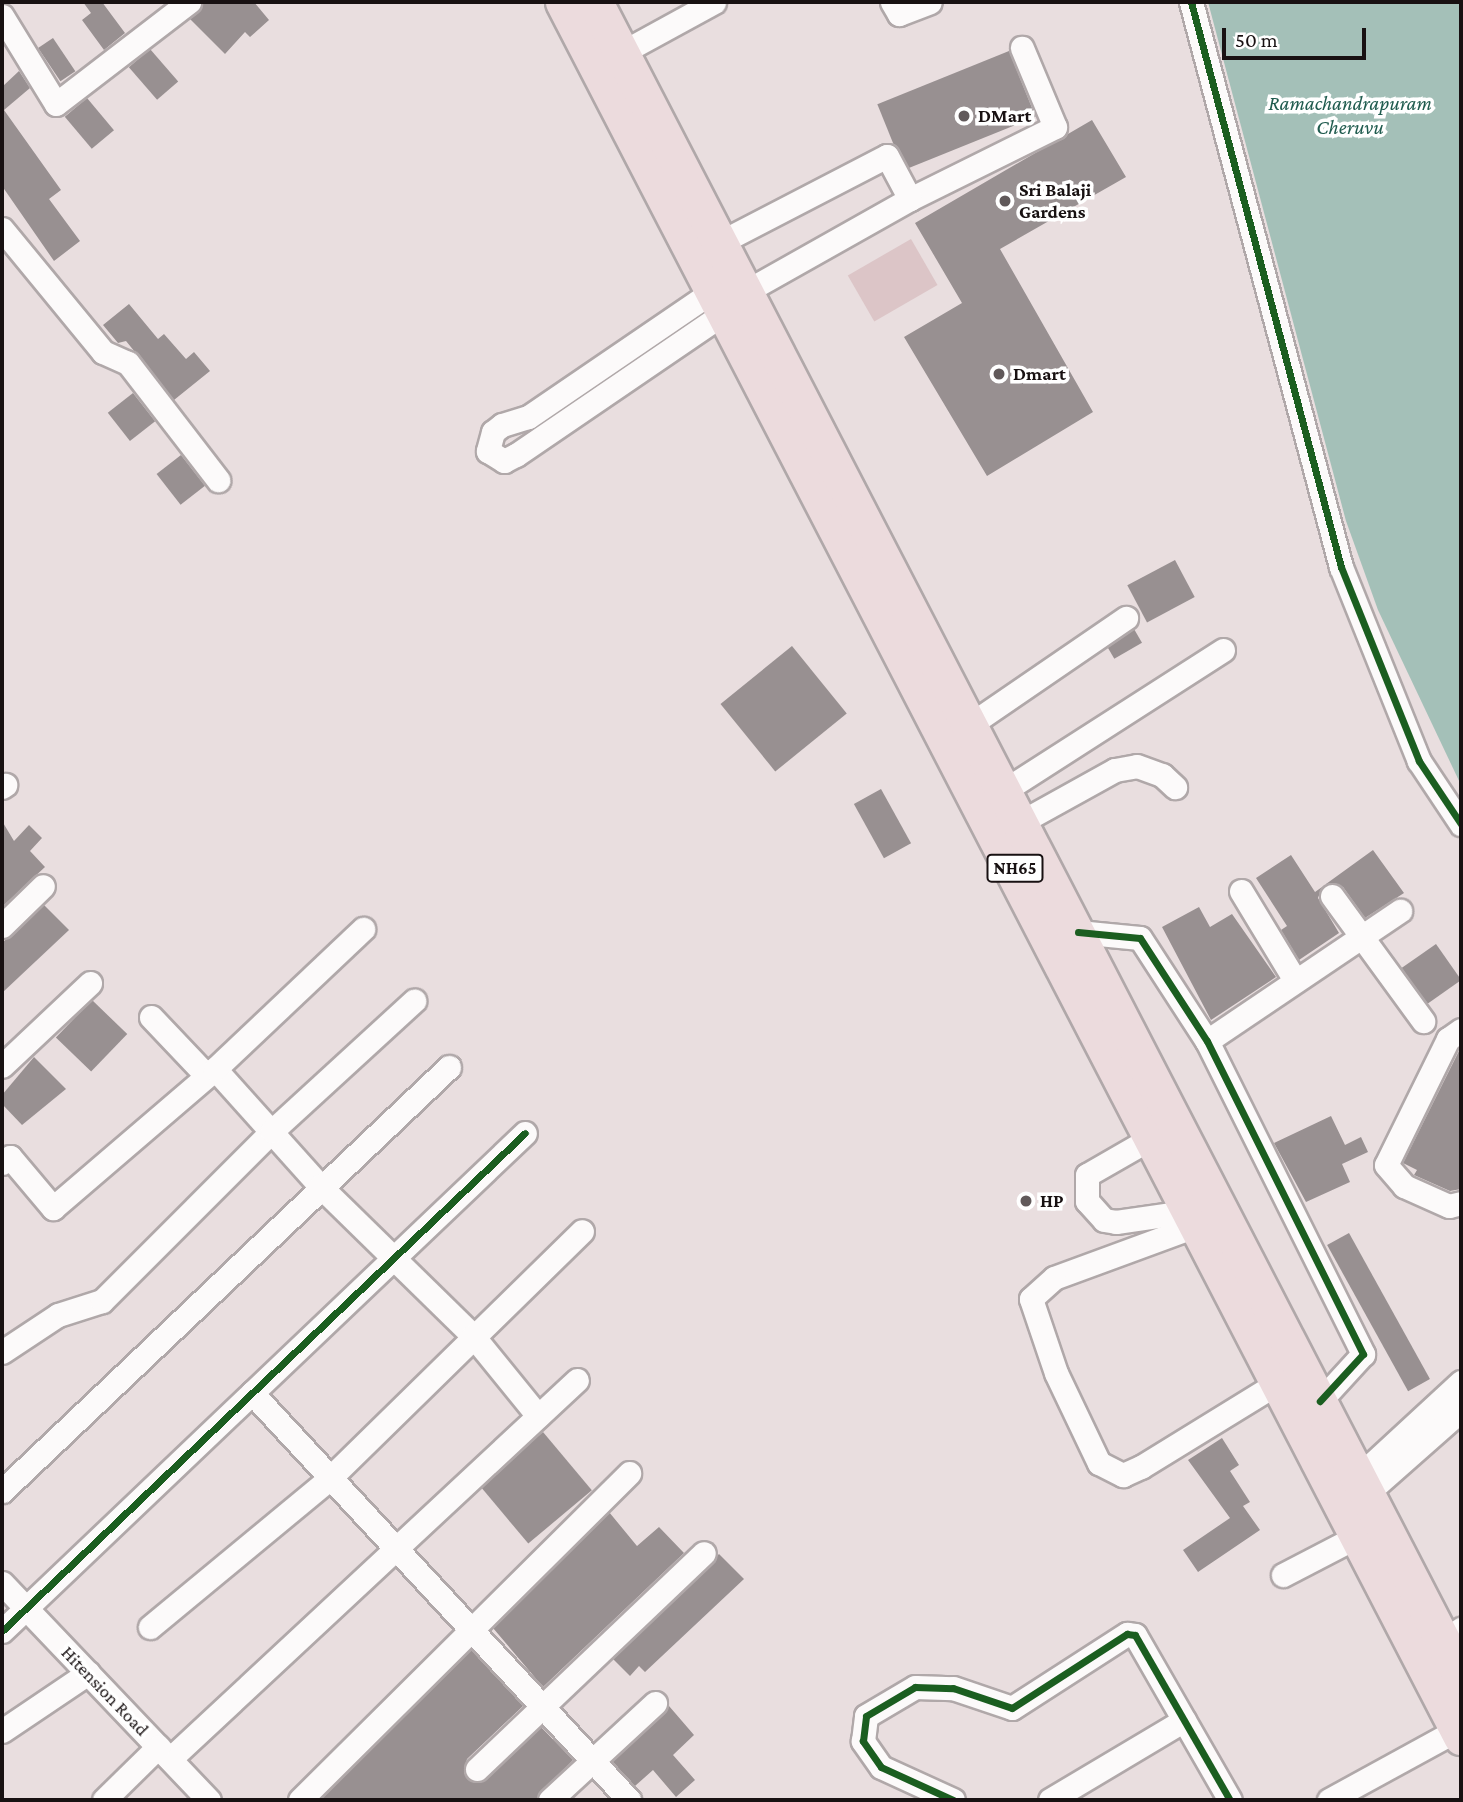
<!DOCTYPE html>
<style>
body{margin:0}
#map{position:relative;width:1463px;height:1802px;overflow:hidden;background:#e9dedf;font-family:"Crimson Pro",serif}
div>[style]{position:absolute}
[style*='--x']{left:calc(var(--x)*1px);top:calc(var(--y)*1px);width:calc(var(--w)*1px);rotate:calc(var(--a)*1deg)}
.green>*{inset:0;background:#dcc5c7;transform-origin:0 0}
.water>*{inset:0;background:#a4c0b8}
.building>*{inset:0;background:#989091;transform-origin:0 0}
.roads{filter:drop-shadow(2px 0 #b0a8a9) drop-shadow(-2px 0 #b0a8a9) drop-shadow(0 2px #b0a8a9) drop-shadow(0 -2px #b0a8a9)}
.minor>*{height:23px;margin:-11.5px;padding:0 11.5px;transform-origin:11.5px;border-radius:11.5px;background:#fcfafa}
.highway>*{height:35px;margin:-17.5px;padding:0 17.5px;transform-origin:17.5px;border-radius:17.5px;background:#ecdbdd}
.cycleway>*{height:7px;margin:-3.5px;padding:0 3.5px;transform-origin:3.5px;border-radius:3.5px;background:#1b5e20}
.dots>*{width:19px;height:19px;translate:-50% -50%;box-sizing:border-box;border:4px solid #fff;border-radius:50%}
span{translate:-50% -50%;white-space:nowrap;text-align:center;line-height:1.15;-webkit-text-stroke:7px #fff;paint-order:stroke}
.shield-label span{padding:2px 5px;background:#fff;border:2px solid;border-radius:5px;-webkit-text-stroke-width:0}
.shield-label{font-size:18px;color:#181112;font-weight:700}
.poi-label{font-size:19px;color:#181112;font-weight:700}
.left{translate:0 -50%;text-align:left}
.street-label{font-size:19px;color:#181112}
.water-label{font-size:21px;color:#1f5b4e;font-style:italic}
.frame{position:absolute;inset:0;border:4px solid #181112;pointer-events:none}
.scale{position:absolute;left:1222px;top:28px;width:144px;height:32px;box-sizing:border-box;border:4px solid #181112;border-top:0;padding-left:9px;font-size:21px;line-height:24px;white-space:nowrap;color:#181112;-webkit-text-stroke:5px #fff;paint-order:stroke}
</style>
<div id="map">
<div class="green">
<i style="left:911px;top:239px;width:53px;height:73px;rotate:60deg"></i>
</div>
<div class="water">
<i style="clip-path:polygon(1208px 2px,1461px 2px,1461px 785px,1378px 610px,1346px 521px)"></i>
</div>
<div class="building">
<i style="clip-path:polygon(83px 2px,102px 2px,125px 33px,104px 50px,82px 20px,91px 13px)"></i>
<i style="clip-path:polygon(203px 2px,254px 2px,269px 20px,250px 37px,245px 32px,225px 54px,190px 19px)"></i>
<i style="left:53px;top:38px;width:40px;height:18px;rotate:56deg"></i>
<i style="left:150px;top:49px;width:43px;height:28px;rotate:49deg"></i>
<i style="left:1009px;top:51px;width:71px;height:142px;rotate:68deg"></i>
<i style="clip-path:polygon(19px 71px,30px 88px,4px 110px,61px 190px,49px 199px,80px 241px,54px 261px,2px 186px,2px 87px)"></i>
<i style="left:87px;top:98px;width:42px;height:29px;rotate:50deg"></i>
<i style="clip-path:polygon(1092px 120px,1126px 177px,1000px 249px,1093px 412px,987px 476px,904px 337px,962px 303px,915px 223px)"></i>
<i style="clip-path:polygon(129px 304px,158px 339px,164px 334px,186px 359px,194px 352px,210px 371px,174px 400px,126px 341px,118px 343px,103px 325px)"></i>
<i style="left:133px;top:393px;width:36px;height:32px;rotate:52deg"></i>
<i style="left:181px;top:455px;width:39px;height:31px;rotate:52deg"></i>
<i style="left:1175px;top:560px;width:42px;height:54px;rotate:62deg"></i>
<i style="left:1134px;top:629px;width:16px;height:32px;rotate:60deg"></i>
<i style="left:792px;top:646px;width:87px;height:92px;rotate:51deg"></i>
<i style="left:881px;top:789px;width:62px;height:31px;rotate:61deg"></i>
<i style="clip-path:polygon(2px 821px,14px 841px,29px 825px,42px 838px,30px 851px,45px 867px,3px 906px)"></i>
<i style="clip-path:polygon(1373px 850px,1404px 893px,1365px 918px,1343px 887px,1326px 884px)"></i>
<i style="clip-path:polygon(1291px 855px,1315px 892px,1322px 887px,1318px 898px,1339px 933px,1299px 960px,1281px 930px,1287px 926px,1256px 878px)"></i>
<i style="clip-path:polygon(44px 905px,69px 930px,2px 993px,2px 943px)"></i>
<i style="clip-path:polygon(1199px 907px,1210px 927px,1232px 914px,1276px 977px,1211px 1020px,1162px 927px)"></i>
<i style="left:1436px;top:944px;width:44px;height:42px;rotate:55deg"></i>
<i style="left:92px;top:1000px;width:49px;height:52px;rotate:44deg"></i>
<i style="clip-path:polygon(1461px 1047px,1461px 1189px,1450px 1191px,1414px 1175px,1417px 1170px,1403px 1163px)"></i>
<i style="clip-path:polygon(34px 1057px,66px 1089px,22px 1125px,2px 1104px,2px 1095px)"></i>
<i style="clip-path:polygon(1331px 1116px,1345px 1145px,1361px 1137px,1368px 1152px,1342px 1164px,1350px 1182px,1306px 1202px,1274px 1143px)"></i>
<i style="left:1349px;top:1233px;width:167px;height:25px;rotate:61deg"></i>
<i style="left:543px;top:1432px;width:76px;height:83px;rotate:50deg"></i>
<i style="clip-path:polygon(1222px 1438px,1239px 1465px,1230px 1471px,1250px 1502px,1243px 1506px,1260px 1530px,1198px 1572px,1183px 1550px,1230px 1518px,1188px 1460px)"></i>
<i style="clip-path:polygon(609px 1512px,637px 1546px,659px 1527px,684px 1553px,543px 1687px,493px 1628px)"></i>
<i style="clip-path:polygon(719px 1554px,744px 1579px,645px 1672px,639px 1666px,630px 1676px,613px 1659px)"></i>
<i style="clip-path:polygon(471px 1650px,523px 1706px,467px 1759px,464px 1773px,472px 1782px,486px 1780px,541px 1727px,573px 1760px,536px 1799px,320px 1800px)"></i>
<i style="clip-path:polygon(669px 1706px,694px 1735px,673px 1755px,695px 1780px,676px 1797px,653px 1770px,635px 1786px,612px 1761px)"></i>
</div>
<div class="roads">
<div class="minor">
<i style="--x:892;--y:2;--w:14;--a:60"></i>
<i style="--x:899;--y:14;--w:33;--a:-21"></i>
<i style="--x:1191;--y:2;--w:585;--a:75.13"></i>
<i style="--x:1341;--y:567;--w:209;--a:68.1"></i>
<i style="--x:1419;--y:761;--w:76;--a:56.3"></i>
<i style="--x:2;--y:16;--w:103;--a:58.5"></i>
<i style="--x:56;--y:104;--w:168;--a:-37.5"></i>
<i style="--x:621;--y:53;--w:106;--a:-28.7"></i>
<i style="--x:910;--y:199;--w:162;--a:-26.4"></i>
<i style="--x:1055;--y:127;--w:86;--a:-112.7"></i>
<i style="--x:2;--y:229;--w:159;--a:50.6"></i>
<i style="--x:103;--y:352;--w:27;--a:24"></i>
<i style="--x:128;--y:363;--w:148;--a:52.4"></i>
<i style="--x:719;--y:243;--w:189;--a:-27.4"></i>
<i style="--x:887;--y:156;--w:49;--a:61.9"></i>
<i style="--x:910;--y:199;--w:189;--a:150.6"></i>
<i style="--x:713;--y:291;--w:224;--a:145.7"></i>
<i style="--x:528;--y:417;--w:27;--a:163"></i>
<i style="--x:502;--y:425;--w:11;--a:142"></i>
<i style="--x:493;--y:432;--w:20;--a:105"></i>
<i style="--x:488;--y:451;--w:19;--a:32"></i>
<i style="--x:504;--y:461;--w:13;--a:-27"></i>
<i style="--x:516;--y:455;--w:252;--a:-34.3"></i>
<i style="--x:971;--y:724;--w:188;--a:-34.4"></i>
<i style="--x:2;--y:787;--w:4;--a:-34"></i>
<i style="--x:1005;--y:790;--w:259;--a:-32.7"></i>
<i style="--x:1021;--y:822;--w:107;--a:-29"></i>
<i style="--x:1115;--y:770;--w:22;--a:-10"></i>
<i style="--x:1137;--y:766;--w:27;--a:20"></i>
<i style="--x:1162;--y:775;--w:18;--a:43"></i>
<i style="--x:1241;--y:891;--w:104;--a:58.8"></i>
<i style="--x:1332;--y:896;--w:155;--a:53.9"></i>
<i style="--x:2;--y:926;--w:57;--a:-44.3"></i>
<i style="--x:1078;--y:932;--w:62;--a:5.5"></i>
<i style="--x:1140;--y:938;--w:123;--a:57"></i>
<i style="--x:1207;--y:1041;--w:350;--a:63.5"></i>
<i style="--x:1363;--y:1354;--w:64;--a:132.5"></i>
<i style="--x:151;--y:1017;--w:81;--a:46.5"></i>
<i style="--x:1461;--y:1030;--w:16;--a:145"></i>
<i style="--x:1448;--y:1039;--w:140;--a:116.2"></i>
<i style="--x:1386;--y:1165;--w:28;--a:49"></i>
<i style="--x:1404;--y:1186;--w:49;--a:24"></i>
<i style="--x:1449;--y:1206;--w:12;--a:-14"></i>
<i style="--x:1207;--y:1041;--w:233;--a:-34"></i>
<i style="--x:2;--y:1066;--w:121;--a:-43.3"></i>
<i style="--x:215;--y:1069;--w:157;--a:48.1"></i>
<i style="--x:320;--y:1186;--w:214;--a:44.4"></i>
<i style="--x:473;--y:1336;--w:103;--a:50.9"></i>
<i style="--x:1153;--y:1137;--w:76;--a:150.1"></i>
<i style="--x:1087;--y:1175;--w:26;--a:90"></i>
<i style="--x:1087;--y:1201;--w:25;--a:48"></i>
<i style="--x:1104;--y:1220;--w:12;--a:9"></i>
<i style="--x:1116;--y:1222;--w:76;--a:-8.3"></i>
<i style="--x:2;--y:1163;--w:10;--a:-37"></i>
<i style="--x:10;--y:1157;--w:67;--a:49.9"></i>
<i style="--x:53;--y:1208;--w:213;--a:-40.6"></i>
<i style="--x:215;--y:1069;--w:204;--a:-43.4"></i>
<i style="--x:1198;--y:1225;--w:153;--a:159.8"></i>
<i style="--x:1054;--y:1278;--w:31;--a:138"></i>
<i style="--x:1031;--y:1299;--w:78;--a:71.3"></i>
<i style="--x:1056;--y:1373;--w:100;--a:64.5"></i>
<i style="--x:1099;--y:1463;--w:27;--a:27"></i>
<i style="--x:1123;--y:1475;--w:20;--a:-24"></i>
<i style="--x:1141;--y:1467;--w:162;--a:-31.6"></i>
<i style="--x:2;--y:1352;--w:67;--a:-33.5"></i>
<i style="--x:58;--y:1315;--w:46;--a:-17.7"></i>
<i style="--x:102;--y:1301;--w:240;--a:-45"></i>
<i style="--x:272;--y:1131;--w:193;--a:-42.5"></i>
<i style="--x:252;--y:1393;--w:555;--a:47.19"></i>
<i style="--x:1359;--y:1476;--w:139;--a:-42.7"></i>
<i style="--x:2;--y:1491;--w:616;--a:-43.49"></i>
<i style="--x:1367;--y:1493;--w:125;--a:-41.4"></i>
<i style="--x:1283;--y:1575;--w:85;--a:-27.5"></i>
<i style="--x:2;--y:1583;--w:300;--a:46.4"></i>
<i style="--x:150;--y:1627;--w:232;--a:-39.6"></i>
<i style="--x:329;--y:1479;--w:354;--a:-44.4"></i>
<i style="--x:2;--y:1631;--w:722;--a:-43.6"></i>
<i style="--x:1443;--y:1641;--w:22;--a:-34"></i>
<i style="--x:2;--y:1731;--w:104;--a:-34"></i>
<i style="--x:170;--y:1759;--w:556;--a:-42.96"></i>
<i style="--x:477;--y:1769;--w:313;--a:-43.6"></i>
<i style="--x:104;--y:1800;--w:76;--a:-44.5"></i>
<i style="--x:300;--y:1800;--w:464;--a:-44.8"></i>
<i style="--x:550;--y:1800;--w:143;--a:-42.7"></i>
<i style="--x:953;--y:1800;--w:79;--a:-155.4"></i>
<i style="--x:881;--y:1767;--w:32;--a:-125"></i>
<i style="--x:863;--y:1741;--w:25;--a:-83"></i>
<i style="--x:866;--y:1716;--w:57;--a:-30.6"></i>
<i style="--x:915;--y:1687;--w:38;--a:2"></i>
<i style="--x:953;--y:1688;--w:62;--a:18.7"></i>
<i style="--x:1012;--y:1708;--w:137;--a:-32.8"></i>
<i style="--x:1127;--y:1634;--w:8;--a:7"></i>
<i style="--x:1135;--y:1635;--w:190;--a:60.1"></i>
<i style="--x:1050;--y:1800;--w:156;--a:-30.8"></i>
<i style="--x:1329;--y:1800;--w:146;--a:-28.7"></i>
</div>
<div class="highway">
<i style="--x:563;--y:2;--w:1954;--a:62.63"></i>
<i style="--x:595;--y:2;--w:1885;--a:62.65"></i>
</div>
</div>
<div class="cycleway">
<i style="--x:1191;--y:2;--w:585;--a:75.13"></i>
<i style="--x:1341;--y:567;--w:209;--a:68.1"></i>
<i style="--x:1419;--y:761;--w:76;--a:56.3"></i>
<i style="--x:1078;--y:932;--w:62;--a:5.5"></i>
<i style="--x:1140;--y:938;--w:123;--a:57"></i>
<i style="--x:1207;--y:1041;--w:350;--a:63.5"></i>
<i style="--x:1363;--y:1354;--w:64;--a:132.5"></i>
<i style="--x:2;--y:1631;--w:722;--a:-43.6"></i>
<i style="--x:953;--y:1800;--w:79;--a:-155.4"></i>
<i style="--x:881;--y:1767;--w:32;--a:-125"></i>
<i style="--x:863;--y:1741;--w:25;--a:-83"></i>
<i style="--x:866;--y:1716;--w:57;--a:-30.6"></i>
<i style="--x:915;--y:1687;--w:38;--a:2"></i>
<i style="--x:953;--y:1688;--w:62;--a:18.7"></i>
<i style="--x:1012;--y:1708;--w:137;--a:-32.8"></i>
<i style="--x:1127;--y:1634;--w:8;--a:7"></i>
<i style="--x:1135;--y:1635;--w:190;--a:60.1"></i>
</div>
<div class="dots">
<i style="left:964px;top:116px;background:#61595a"></i>
<i style="left:1005px;top:201px;background:#61595a"></i>
<i style="left:999px;top:374px;background:#61595a"></i>
<i style="left:1026px;top:1201px;background:#61595a"></i>
</div>
<div class="shield-label">
<span style="left:1015px;top:868px">NH65</span>
</div>
<div class="poi-label">
<span class="left" style="left:978px;top:116px">DMart</span>
<span class="left" style="left:1019px;top:201px">Sri Balaji<br>Gardens</span>
<span class="left" style="left:1013px;top:374px">Dmart</span>
<span class="left" style="left:1040px;top:1201px">HP</span>
</div>
<div class="street-label">
<span style="left:105px;top:1691px;rotate:46deg">Hitension Road</span>
</div>
<div class="water-label">
<span style="left:1350px;top:115px">Ramachandrapuram<br>Cheruvu</span>
</div>
<div class="frame"></div>
<div class="scale">50 m</div>
</div>
